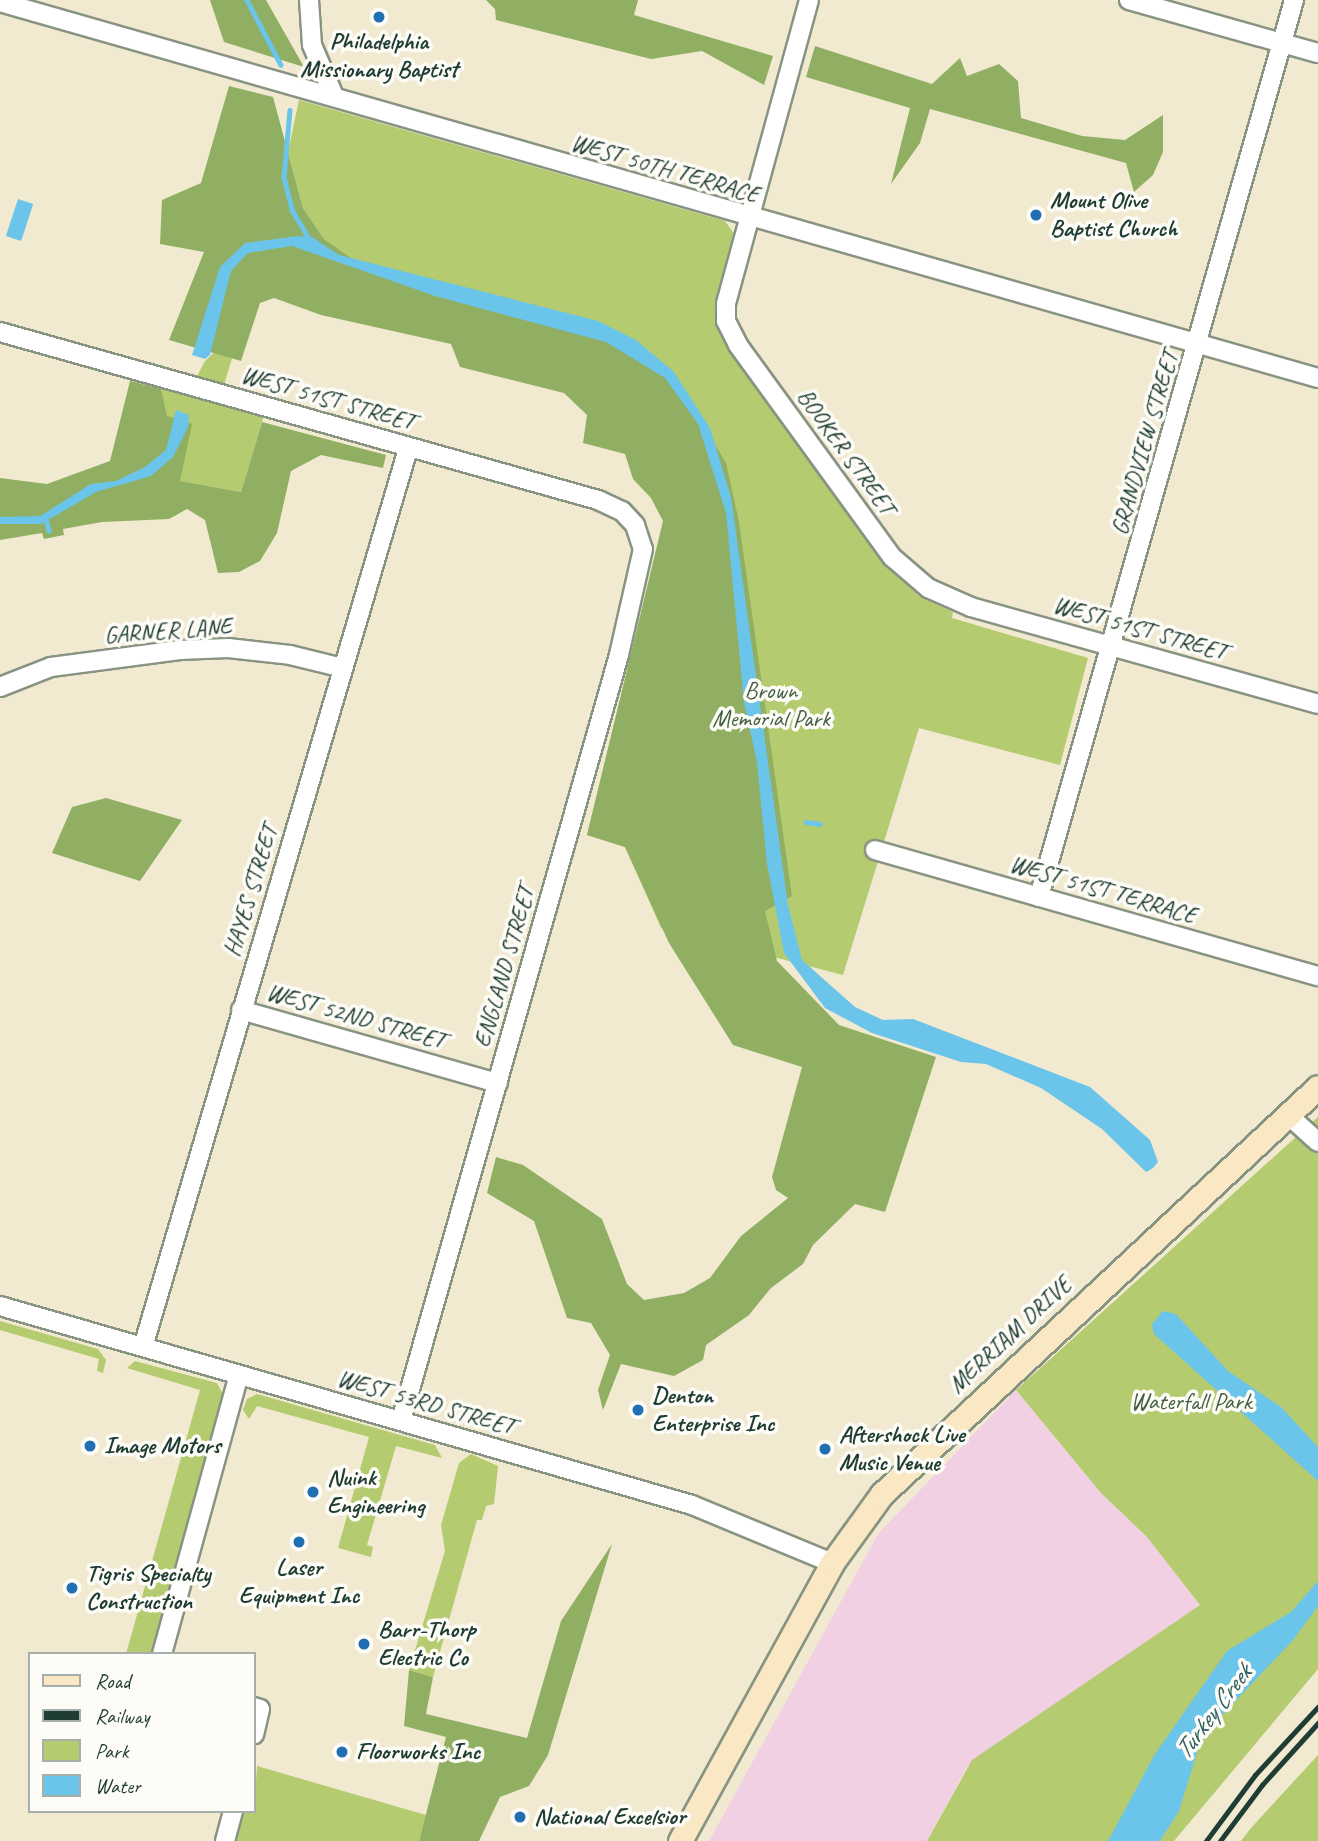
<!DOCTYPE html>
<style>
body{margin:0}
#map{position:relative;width:1318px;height:1841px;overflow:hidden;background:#f1ead1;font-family:Caveat,sans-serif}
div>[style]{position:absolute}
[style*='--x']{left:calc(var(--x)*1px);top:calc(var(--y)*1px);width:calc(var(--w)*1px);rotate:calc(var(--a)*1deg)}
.built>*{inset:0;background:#f1d0e3}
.green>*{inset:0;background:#b5cb6f}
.forest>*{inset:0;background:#90af62}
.water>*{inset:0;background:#6bc4e9;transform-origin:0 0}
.stream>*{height:4.5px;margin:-2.25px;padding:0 2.25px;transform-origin:2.25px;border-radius:2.25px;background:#6bc4e9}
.roads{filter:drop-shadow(2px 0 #889482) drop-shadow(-2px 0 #889482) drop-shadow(0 2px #889482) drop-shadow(0 -2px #889482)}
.minor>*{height:18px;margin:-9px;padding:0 9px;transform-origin:9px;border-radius:9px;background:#fff}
.secondary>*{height:23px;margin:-11.5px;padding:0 11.5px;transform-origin:11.5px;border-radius:11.5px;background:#fae7c3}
.rail>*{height:4.5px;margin:-2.25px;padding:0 2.25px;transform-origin:2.25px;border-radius:2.25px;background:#1f3d34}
.dots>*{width:19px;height:19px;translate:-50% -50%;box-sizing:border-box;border:4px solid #fdfcf7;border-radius:50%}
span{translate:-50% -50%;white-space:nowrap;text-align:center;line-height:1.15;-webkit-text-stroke:7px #fdfcf7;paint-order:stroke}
.poi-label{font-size:24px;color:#1f3d34;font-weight:700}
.left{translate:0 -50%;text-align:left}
.street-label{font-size:24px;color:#1f3d34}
.park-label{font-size:24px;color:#446043}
.water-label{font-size:26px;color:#325f61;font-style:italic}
.legend{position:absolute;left:28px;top:1652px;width:228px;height:161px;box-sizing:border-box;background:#fdfcf7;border:2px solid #a4b0a9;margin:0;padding:9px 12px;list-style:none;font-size:21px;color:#1f3d34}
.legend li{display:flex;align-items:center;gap:14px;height:35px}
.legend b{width:35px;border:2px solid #a4b0a9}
</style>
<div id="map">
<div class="built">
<i style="clip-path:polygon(1016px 1390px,1101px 1493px,1147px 1537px,1200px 1605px,967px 1767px,927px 1841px,709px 1841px,878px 1534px)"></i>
</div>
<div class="green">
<i style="clip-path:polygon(299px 100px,725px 221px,735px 235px,717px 300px,720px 335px,885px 564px,920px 597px,953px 612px,952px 618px,1088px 658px,1060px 765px,919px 728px,843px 975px,661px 928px,625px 847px,587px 835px,692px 408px,296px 280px,247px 308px,224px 385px,196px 378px,205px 361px,223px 344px,235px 302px,353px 259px,324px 239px,303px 208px,288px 152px)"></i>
<i style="clip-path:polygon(132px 376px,264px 415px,241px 492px,179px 481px,161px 389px,130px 381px)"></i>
<i style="clip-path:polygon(1318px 1117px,1318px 1669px,1174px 1841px,927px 1841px,972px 1760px,1200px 1605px,1147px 1537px,1101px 1493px,1016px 1390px)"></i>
<i style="clip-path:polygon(0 1321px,98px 1349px,106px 1360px,103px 1373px,97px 1371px,99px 1359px,0 1330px)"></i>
<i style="clip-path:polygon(135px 1361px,217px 1383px,225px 1398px,152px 1654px,126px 1654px,200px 1390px,127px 1368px)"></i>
<i style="clip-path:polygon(257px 1394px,435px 1445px,442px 1458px,396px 1446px,367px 1545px,373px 1547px,371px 1557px,338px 1548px,369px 1437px,257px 1406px,249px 1419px,243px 1410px,247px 1399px)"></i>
<i style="clip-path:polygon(471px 1454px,498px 1466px,494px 1504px,486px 1506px,482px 1520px,477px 1520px,433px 1677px,409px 1670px,445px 1551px,441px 1525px,459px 1463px)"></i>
<i style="clip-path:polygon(1318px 1755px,1318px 1841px,1241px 1841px,1251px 1828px)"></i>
<i style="clip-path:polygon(257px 1766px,426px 1815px,419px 1841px,236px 1841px,245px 1811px,254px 1811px)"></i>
</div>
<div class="forest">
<i style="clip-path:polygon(210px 0,266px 0,304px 67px,224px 42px)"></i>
<i style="clip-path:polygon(486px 0,638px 0,634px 15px,773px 56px,764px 85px,702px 51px,651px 59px,496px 20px,495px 9px)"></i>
<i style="clip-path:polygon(815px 46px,932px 84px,960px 58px,967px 76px,999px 64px,1018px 81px,1021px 118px,1082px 136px,1125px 140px,1163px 115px,1163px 152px,1153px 175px,1134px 192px,1126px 163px,930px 109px,920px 143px,891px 184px,910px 108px,806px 77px)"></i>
<i style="clip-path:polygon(229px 86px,273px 97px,303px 208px,324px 239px,353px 259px,593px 322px,669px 368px,726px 463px,739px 522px,792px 896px,765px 911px,777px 961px,839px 1025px,936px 1057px,885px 1212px,855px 1204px,813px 1245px,803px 1264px,771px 1288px,749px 1315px,706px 1345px,703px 1360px,674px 1376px,621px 1364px,603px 1410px,598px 1390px,610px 1355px,591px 1323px,567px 1318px,534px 1221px,487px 1193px,496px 1157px,523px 1165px,602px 1219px,627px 1284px,644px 1300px,684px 1293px,710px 1278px,741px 1236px,788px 1198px,776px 1190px,772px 1177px,802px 1067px,733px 1045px,669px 943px,625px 847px,587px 835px,663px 521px,651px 498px,633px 479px,625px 454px,583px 443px,587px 415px,564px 393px,460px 367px,451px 344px,321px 315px,274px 298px,260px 303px,241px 361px,169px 340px,204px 252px,160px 244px,162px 200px,201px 183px)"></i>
<i style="clip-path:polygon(130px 381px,161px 389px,167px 416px,192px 424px,180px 481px,241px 492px,262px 422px,386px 455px,383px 468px,321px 455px,291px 471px,277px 533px,260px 561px,239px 572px,218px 573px,205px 520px,187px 509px,169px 519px,102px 522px,63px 529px,64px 535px,44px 539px,42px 533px,0 540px,0 478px,47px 484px,110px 461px)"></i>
<i style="clip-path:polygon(106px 798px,182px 820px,140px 881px,52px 853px,72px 807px)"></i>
<i style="clip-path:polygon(612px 1544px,548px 1755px,529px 1786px,500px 1797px,479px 1841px,419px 1841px,446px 1737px,404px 1726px,409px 1670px,433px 1677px,426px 1714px,527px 1738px,561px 1621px)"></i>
</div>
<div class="water">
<i style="left:18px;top:199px;width:16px;height:39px;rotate:18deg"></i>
<i style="clip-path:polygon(299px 236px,312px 237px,339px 255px,598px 321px,636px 340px,674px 372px,710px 428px,731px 497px,788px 905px,802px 960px,855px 1007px,883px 1020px,913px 1019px,1090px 1087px,1150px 1140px,1158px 1162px,1153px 1168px,1146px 1172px,1102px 1129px,1041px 1088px,986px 1064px,961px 1062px,872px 1033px,825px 1008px,784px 953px,767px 864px,757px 763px,744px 702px,726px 513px,698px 424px,665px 378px,606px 342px,435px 296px,292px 246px,248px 253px,231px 271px,210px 355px,205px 359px,192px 355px,220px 267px,245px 243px)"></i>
<i style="clip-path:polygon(176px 410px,189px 415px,188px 427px,173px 457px,151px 476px,96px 492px,41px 524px,0 524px,0 517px,40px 516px,91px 484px,116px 481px,145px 467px,166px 450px)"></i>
<i style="clip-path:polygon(1163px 1311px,1176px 1314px,1228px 1371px,1281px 1407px,1318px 1447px,1318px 1481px,1154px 1334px,1152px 1324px)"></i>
<i style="clip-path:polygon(1318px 1581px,1318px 1606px,1293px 1640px,1211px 1727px,1198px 1749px,1179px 1811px,1160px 1841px,1108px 1841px,1155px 1754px,1227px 1651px,1291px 1612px)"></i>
</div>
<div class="stream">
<i style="--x:247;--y:0;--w:73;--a:62.4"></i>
<i style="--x:290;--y:110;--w:67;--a:95.1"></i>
<i style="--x:284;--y:177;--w:34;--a:76"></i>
<i style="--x:292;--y:210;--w:35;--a:59"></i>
<i style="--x:46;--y:518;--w:13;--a:77"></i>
<i style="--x:806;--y:822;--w:14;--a:8"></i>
</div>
<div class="roads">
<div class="minor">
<i style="--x:309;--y:0;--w:45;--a:86.2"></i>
<i style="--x:312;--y:45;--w:56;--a:66.7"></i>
<i style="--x:809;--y:0;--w:315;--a:105.3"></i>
<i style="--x:726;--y:304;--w:17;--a:90"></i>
<i style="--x:726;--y:321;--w:27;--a:63"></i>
<i style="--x:738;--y:345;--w:262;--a:54"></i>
<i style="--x:892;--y:557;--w:48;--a:40.7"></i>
<i style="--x:928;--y:588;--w:47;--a:23.8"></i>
<i style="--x:971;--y:607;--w:360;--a:15.6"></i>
<i style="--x:1129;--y:0;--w:196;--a:15.7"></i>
<i style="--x:0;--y:2;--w:1371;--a:15.92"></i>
<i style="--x:0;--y:332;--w:621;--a:15.69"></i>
<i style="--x:598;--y:500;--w:26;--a:25"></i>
<i style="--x:622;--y:511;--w:19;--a:47"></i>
<i style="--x:635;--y:525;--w:25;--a:72"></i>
<i style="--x:643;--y:549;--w:109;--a:102.8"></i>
<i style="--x:619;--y:655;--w:796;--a:105.89"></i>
<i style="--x:0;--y:687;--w:55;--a:-21.4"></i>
<i style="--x:51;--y:667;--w:130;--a:-7.5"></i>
<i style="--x:180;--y:650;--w:48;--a:-2.4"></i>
<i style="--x:228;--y:648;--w:62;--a:6.4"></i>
<i style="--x:290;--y:655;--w:55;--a:13.8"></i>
<i style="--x:875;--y:850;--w:461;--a:15.9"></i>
<i style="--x:1039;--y:897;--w:933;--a:-74.13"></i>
<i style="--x:241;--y:1010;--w:267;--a:15.9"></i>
<i style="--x:1288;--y:1115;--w:40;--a:42"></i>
<i style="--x:0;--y:1306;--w:720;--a:16.04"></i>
<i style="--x:692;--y:1505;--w:152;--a:22.5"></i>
<i style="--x:143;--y:1347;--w:936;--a:-73.56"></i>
<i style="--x:162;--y:1654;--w:289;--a:-74.6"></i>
<i style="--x:254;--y:1707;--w:6;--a:18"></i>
<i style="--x:260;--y:1709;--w:26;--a:103"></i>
<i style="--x:225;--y:1841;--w:31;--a:-75"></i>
</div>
<div class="secondary">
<i style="--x:680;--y:1841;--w:317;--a:-61.3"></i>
<i style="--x:832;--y:1563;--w:85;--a:-54.1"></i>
<i style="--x:882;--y:1494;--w:596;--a:-43.03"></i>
</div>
</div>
<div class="rail">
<i style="--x:1206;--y:1841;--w:82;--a:-53.4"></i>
<i style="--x:1255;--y:1775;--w:93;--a:-47.2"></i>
<i style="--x:1220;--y:1841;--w:70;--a:-53.1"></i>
<i style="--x:1262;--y:1785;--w:84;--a:-47.9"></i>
</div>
<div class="dots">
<i style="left:379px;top:17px;background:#1f6fb2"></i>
<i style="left:1036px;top:215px;background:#1f6fb2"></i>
<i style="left:638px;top:1410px;background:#1f6fb2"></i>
<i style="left:90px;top:1446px;background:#1f6fb2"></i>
<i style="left:825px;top:1449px;background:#1f6fb2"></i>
<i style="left:313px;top:1492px;background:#1f6fb2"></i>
<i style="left:299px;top:1542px;background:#1f6fb2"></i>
<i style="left:72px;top:1588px;background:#1f6fb2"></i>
<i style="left:364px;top:1644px;background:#1f6fb2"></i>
<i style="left:342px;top:1752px;background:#1f6fb2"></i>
<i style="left:520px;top:1817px;background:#1f6fb2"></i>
</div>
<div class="poi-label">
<span style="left:379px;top:56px">Philadelphia<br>Missionary Baptist</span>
<span class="left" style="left:1050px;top:215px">Mount Olive<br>Baptist Church</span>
<span class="left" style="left:652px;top:1410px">Denton<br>Enterprise Inc</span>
<span class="left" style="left:839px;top:1449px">Aftershock Live<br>Music Venue</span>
<span class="left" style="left:104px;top:1446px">Image Motors</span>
<span class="left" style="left:327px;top:1492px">Nuink<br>Engineering</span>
<span style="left:299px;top:1582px">Laser<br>Equipment Inc</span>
<span class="left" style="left:86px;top:1588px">Tigris Specialty<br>Construction</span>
<span class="left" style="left:378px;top:1644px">Barr-Thorp<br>Electric Co</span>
<span class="left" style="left:356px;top:1752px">Floorworks Inc</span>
<span class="left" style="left:534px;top:1817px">National Excelsior</span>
</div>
<div class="street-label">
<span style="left:665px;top:169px;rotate:16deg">WEST 50TH TERRACE</span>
<span style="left:328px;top:399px;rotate:16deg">WEST 51ST STREET</span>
<span style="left:1145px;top:443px;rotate:-74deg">GRANDVIEW STREET</span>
<span style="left:846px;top:452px;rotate:54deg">BOOKER STREET</span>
<span style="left:1140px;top:629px;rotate:16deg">WEST 51ST STREET</span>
<span style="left:168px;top:631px;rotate:-4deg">GARNER LANE</span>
<span style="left:1103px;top:890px;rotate:16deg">WEST 51ST TERRACE</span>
<span style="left:251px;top:891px;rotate:-73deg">HAYES STREET</span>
<span style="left:505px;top:967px;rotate:-74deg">ENGLAND STREET</span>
<span style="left:356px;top:1017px;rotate:16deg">WEST 52ND STREET</span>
<span style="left:1010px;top:1335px;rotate:-43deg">MERRIAM DRIVE</span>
<span style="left:426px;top:1403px;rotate:16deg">WEST 53RD STREET</span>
</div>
<div class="park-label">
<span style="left:771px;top:705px">Brown<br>Memorial Park</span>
<span style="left:1191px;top:1402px">Waterfall Park</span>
</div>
<div class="water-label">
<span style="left:1213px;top:1712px;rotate:-53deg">Turkey Creek</span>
</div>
<ul class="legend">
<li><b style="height:9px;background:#fae7c3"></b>Road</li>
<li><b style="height:9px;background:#1f3d34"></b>Railway</li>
<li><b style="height:19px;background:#b5cb6f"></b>Park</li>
<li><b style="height:19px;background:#6bc4e9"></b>Water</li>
</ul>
</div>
